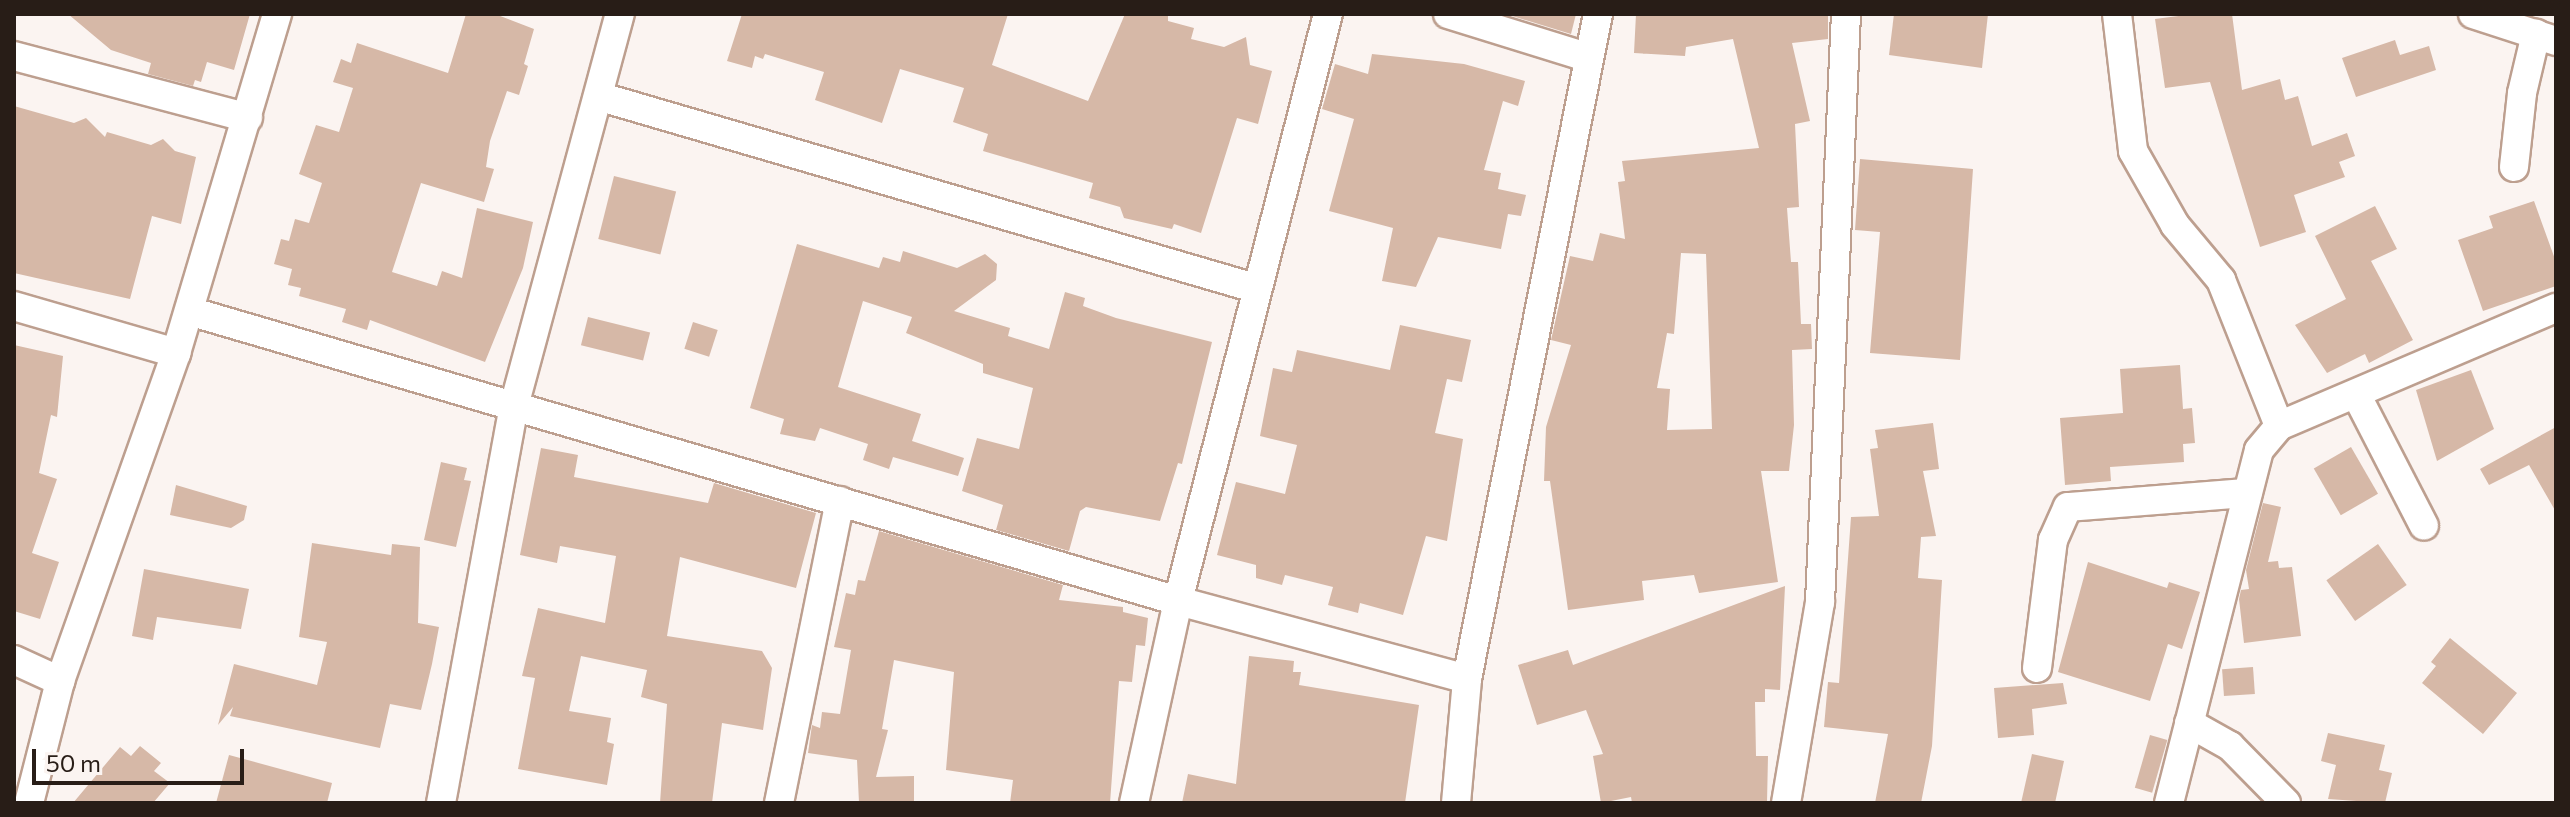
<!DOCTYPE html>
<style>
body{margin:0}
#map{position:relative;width:2570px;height:817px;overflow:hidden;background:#fbf4f1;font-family:Commissioner,sans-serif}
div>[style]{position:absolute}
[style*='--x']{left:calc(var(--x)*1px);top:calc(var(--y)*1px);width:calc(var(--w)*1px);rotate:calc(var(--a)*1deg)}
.building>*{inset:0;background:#d6b8a7;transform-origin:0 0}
.roads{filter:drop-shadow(2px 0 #bd9f8f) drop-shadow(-2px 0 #bd9f8f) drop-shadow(0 2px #bd9f8f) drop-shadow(0 -2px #bd9f8f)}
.minor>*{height:28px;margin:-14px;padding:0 14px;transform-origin:14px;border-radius:14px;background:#fff}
span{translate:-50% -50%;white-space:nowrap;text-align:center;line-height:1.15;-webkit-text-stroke:6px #fbf4f1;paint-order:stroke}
.frame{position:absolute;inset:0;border:16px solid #281d17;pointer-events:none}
.scale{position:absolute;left:32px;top:749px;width:212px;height:36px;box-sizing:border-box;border:4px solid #281d17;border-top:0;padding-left:10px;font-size:24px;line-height:28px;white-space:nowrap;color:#281d17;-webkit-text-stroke:6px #fbf4f1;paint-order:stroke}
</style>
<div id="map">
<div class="building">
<i style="clip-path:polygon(68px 14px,250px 14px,234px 70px,207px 62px,201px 82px,195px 80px,193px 86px,148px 74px,151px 63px,111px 50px)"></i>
<i style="clip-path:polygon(466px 14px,495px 14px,534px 29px,524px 64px,528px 66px,519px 95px,507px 91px,490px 141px,486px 167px,494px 169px,484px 202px,421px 183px,392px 272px,437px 286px,442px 271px,462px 278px,477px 208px,533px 222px,523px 268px,485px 362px,370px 320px,367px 330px,342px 322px,346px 309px,299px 296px,301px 288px,288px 285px,292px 269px,274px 264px,281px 239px,289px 241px,295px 219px,309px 223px,322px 183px,299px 174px,316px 125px,339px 132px,353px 88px,333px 82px,341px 59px,351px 63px,357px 43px,448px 73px)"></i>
<i style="clip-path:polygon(742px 14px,1008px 14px,992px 65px,1088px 101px,1125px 14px,1168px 14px,1168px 21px,1194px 28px,1191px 39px,1224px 47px,1246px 37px,1250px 65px,1272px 71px,1258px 124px,1237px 118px,1201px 233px,1174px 224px,1172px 229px,1124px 218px,1120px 207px,1089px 198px,1093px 183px,983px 151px,988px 134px,953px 122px,964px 88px,900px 69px,882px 123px,815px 100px,824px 72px,765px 54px,763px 59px,755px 56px,752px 68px,727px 61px)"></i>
<i style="clip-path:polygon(1506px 14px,1576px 14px,1571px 34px)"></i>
<i style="clip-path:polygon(evenodd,1636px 14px,1828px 14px,1828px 39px,1792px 43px,1810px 121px,1795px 124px,1799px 207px,1787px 208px,1791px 262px,1798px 262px,1801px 324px,1811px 324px,1812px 349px,1792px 350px,1794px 425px,1789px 471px,1761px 471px,1778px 582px,1699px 593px,1694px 575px,1642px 581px,1644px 600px,1568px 610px,1550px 481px,1544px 481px,1546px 427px,1571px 345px,1551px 340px,1570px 256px,1593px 261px,1600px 233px,1625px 239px,1618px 182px,1625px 181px,1622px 161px,1759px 148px,1733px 39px,1686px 47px,1685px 56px,1634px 53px,1636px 14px,1681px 253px,1706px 254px,1712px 429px,1667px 430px,1670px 389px,1657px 388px,1667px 333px,1674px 334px,1681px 253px)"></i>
<i style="clip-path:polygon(1894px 14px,1988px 14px,1982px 68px,1889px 55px)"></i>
<i style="clip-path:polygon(2194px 14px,2232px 14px,2242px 90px,2280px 79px,2285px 100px,2298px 96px,2312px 146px,2347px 133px,2355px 156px,2339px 162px,2345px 177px,2294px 195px,2306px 232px,2260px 247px,2210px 82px,2165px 88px,2155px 19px)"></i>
<i style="clip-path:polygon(2395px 40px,2400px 55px,2429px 46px,2436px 70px,2356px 97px,2342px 58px)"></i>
<i style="clip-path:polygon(1372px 54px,1464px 64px,1525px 81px,1518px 106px,1503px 101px,1484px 170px,1501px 173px,1498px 189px,1526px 195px,1521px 216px,1508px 214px,1501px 249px,1438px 237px,1416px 287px,1382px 281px,1393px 228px,1329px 211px,1354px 119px,1322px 109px,1335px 64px,1368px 74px)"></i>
<i style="clip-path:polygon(14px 106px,74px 123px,86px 118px,105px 137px,107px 132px,151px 145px,163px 139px,175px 151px,196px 157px,181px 224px,152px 216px,130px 299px,14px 273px)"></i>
<i style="clip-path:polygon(1860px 159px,1973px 169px,1960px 360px,1870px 353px,1880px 232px,1855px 230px)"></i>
<i style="left:614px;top:176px;width:64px;height:65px;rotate:14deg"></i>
<i style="clip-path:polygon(2534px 201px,2556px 262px,2556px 286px,2483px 311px,2458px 240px,2493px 228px,2489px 216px)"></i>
<i style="clip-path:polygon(2375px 206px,2397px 249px,2371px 261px,2413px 340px,2369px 363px,2365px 354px,2327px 373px,2295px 325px,2346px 299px,2315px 236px)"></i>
<i style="clip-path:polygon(797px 244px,879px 268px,883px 257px,900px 262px,903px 251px,957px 268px,985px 254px,997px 264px,996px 280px,954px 311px,1010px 328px,1008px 336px,1049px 349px,1065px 292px,1085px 298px,1083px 306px,1116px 318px,1212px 342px,1182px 464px,1178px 463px,1160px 521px,1086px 507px,1080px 511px,1069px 551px,996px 530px,1003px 505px,962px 491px,977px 438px,1019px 449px,1033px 388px,983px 373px,983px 364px,906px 333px,912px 317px,863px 301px,838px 387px,921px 414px,912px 441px,964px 458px,958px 476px,893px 457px,889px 469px,863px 460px,868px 444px,820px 428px,815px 441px,780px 434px,784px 419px,750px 408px)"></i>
<i style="left:588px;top:317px;width:64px;height:29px;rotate:14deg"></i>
<i style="left:693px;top:322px;width:26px;height:28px;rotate:18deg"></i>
<i style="clip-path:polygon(1400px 325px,1471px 340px,1462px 382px,1447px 379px,1435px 433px,1463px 439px,1447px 541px,1426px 536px,1403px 615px,1360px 603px,1358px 613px,1328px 605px,1333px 587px,1285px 575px,1282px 585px,1256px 578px,1256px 565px,1217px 555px,1236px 482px,1285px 494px,1297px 445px,1260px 436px,1273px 368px,1292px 372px,1297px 350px,1390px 370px)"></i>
<i style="clip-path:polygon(14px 345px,63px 356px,57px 417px,51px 415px,39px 473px,57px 479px,32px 553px,59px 562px,40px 619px,14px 611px)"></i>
<i style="clip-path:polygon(2180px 365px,2183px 409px,2192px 408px,2195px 443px,2183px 444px,2184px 462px,2110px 467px,2111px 481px,2065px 485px,2060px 418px,2123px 413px,2120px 369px)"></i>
<i style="clip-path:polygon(2471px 370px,2494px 429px,2437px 461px,2416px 390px)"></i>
<i style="clip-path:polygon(1933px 423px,1939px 469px,1923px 471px,1936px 536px,1921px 537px,1918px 578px,1942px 580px,1932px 746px,1921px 803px,1875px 803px,1888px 734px,1824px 727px,1828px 682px,1839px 683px,1851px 517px,1879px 516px,1870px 449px,1878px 448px,1875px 430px)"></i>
<i style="clip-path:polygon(2556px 427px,2556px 512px,2529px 465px,2489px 485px,2480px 469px)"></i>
<i style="left:2351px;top:447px;width:54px;height:43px;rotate:60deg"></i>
<i style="clip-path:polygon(541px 448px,578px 455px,574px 477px,708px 503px,714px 483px,816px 513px,796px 588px,680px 557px,667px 636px,762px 651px,772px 668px,763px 730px,722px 723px,712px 803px,660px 803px,667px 704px,641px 697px,647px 670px,581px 656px,569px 711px,611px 718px,607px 742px,614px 744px,607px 785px,518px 769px,535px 678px,522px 676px,538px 608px,605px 623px,616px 556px,560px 546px,557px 563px,520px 555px)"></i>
<i style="clip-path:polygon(441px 462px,467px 468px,464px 480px,471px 481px,456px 547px,424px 540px)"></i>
<i style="clip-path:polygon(176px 485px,247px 506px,244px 520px,231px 528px,170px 515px)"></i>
<i style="clip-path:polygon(2263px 503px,2281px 507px,2268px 562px,2278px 561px,2279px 568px,2292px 567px,2301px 636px,2244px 643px,2239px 599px,2241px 590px,2249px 589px,2246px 570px)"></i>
<i style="clip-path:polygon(879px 531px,1063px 585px,1059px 600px,1123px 607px,1123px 612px,1148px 618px,1145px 646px,1136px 645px,1132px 682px,1119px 681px,1110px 803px,1010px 803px,1013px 780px,946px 770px,954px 672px,894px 660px,882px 729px,888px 730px,876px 777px,914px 776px,914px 803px,859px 803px,857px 760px,808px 753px,812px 725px,820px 728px,822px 712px,840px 714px,851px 650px,834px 647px,846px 593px,855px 595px,858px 580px,865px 581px)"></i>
<i style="clip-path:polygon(312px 543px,391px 555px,392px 544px,420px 547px,418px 623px,439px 627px,432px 664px,421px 710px,390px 704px,380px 748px,230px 716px,233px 707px,218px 725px,234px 664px,317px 685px,327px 642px,299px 637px)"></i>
<i style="left:2378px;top:544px;width:50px;height:63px;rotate:55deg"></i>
<i style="clip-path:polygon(2088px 562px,2167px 588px,2169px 582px,2200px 592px,2182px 649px,2168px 644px,2150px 701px,2058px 672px)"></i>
<i style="clip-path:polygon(144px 569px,249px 589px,241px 629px,157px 617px,153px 640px,132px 636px)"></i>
<i style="clip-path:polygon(1785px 586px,1780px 690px,1765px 689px,1765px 702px,1755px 702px,1756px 756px,1768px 756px,1767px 803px,1632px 803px,1631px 797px,1601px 803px,1593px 756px,1603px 754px,1586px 710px,1537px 725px,1518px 665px,1568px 650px,1573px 665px)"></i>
<i style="clip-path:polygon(2450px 638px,2517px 693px,2483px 734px,2422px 683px,2436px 666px,2431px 662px)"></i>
<i style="clip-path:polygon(1249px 656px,1294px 661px,1293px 672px,1301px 672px,1299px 685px,1419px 705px,1405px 803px,1182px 803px,1188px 774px,1236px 784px)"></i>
<i style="left:2253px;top:667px;width:27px;height:31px;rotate:86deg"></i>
<i style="clip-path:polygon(2063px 683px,2067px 704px,2032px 709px,2034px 735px,1998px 738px,1994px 688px)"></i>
<i style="clip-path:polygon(2328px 733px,2385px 745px,2379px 770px,2392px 773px,2385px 803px,2328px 799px,2336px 765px,2321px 761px)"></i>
<i style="left:2150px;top:735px;width:18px;height:55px;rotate:16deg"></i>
<i style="clip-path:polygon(140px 746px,161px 763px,154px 771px,170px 783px,153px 803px,73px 803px,120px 747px,131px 756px)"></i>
<i style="clip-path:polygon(2032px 754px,2064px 761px,2055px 803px,2021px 803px)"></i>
<i style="clip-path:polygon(229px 755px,332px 783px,327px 803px,216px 803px)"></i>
</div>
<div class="roads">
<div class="minor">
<i style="--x:1448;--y:14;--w:145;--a:17.2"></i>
<i style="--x:2117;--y:14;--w:138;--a:83.3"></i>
<i style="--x:2133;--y:151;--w:85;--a:60.4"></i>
<i style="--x:2175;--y:225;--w:72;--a:50.1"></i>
<i style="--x:2221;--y:280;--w:157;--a:68.3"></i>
<i style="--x:2473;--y:14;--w:87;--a:18"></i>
<i style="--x:14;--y:56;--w:242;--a:14.8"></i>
<i style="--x:601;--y:97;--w:684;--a:16.29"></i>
<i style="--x:2514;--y:167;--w:74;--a:-83.8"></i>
<i style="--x:2522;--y:93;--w:61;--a:-76.7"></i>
<i style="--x:14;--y:306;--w:169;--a:16.2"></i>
<i style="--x:189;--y:311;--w:1031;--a:16.34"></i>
<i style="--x:1178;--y:601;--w:299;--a:15.1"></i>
<i style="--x:2356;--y:394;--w:148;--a:62.7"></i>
<i style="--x:14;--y:660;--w:51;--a:24.5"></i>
<i style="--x:2037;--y:668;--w:129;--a:-82.9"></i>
<i style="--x:2053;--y:540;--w:36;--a:-66"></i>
<i style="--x:2068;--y:507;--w:180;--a:-4.5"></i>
<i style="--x:2189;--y:723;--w:47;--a:29.3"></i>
<i style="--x:2230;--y:746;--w:80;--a:45.5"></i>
<i style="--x:29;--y:803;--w:126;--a:-75.7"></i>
<i style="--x:60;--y:681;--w:348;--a:-70.5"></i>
<i style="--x:176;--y:353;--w:354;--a:-73.4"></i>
<i style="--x:441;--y:803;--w:404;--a:-79.6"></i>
<i style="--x:514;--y:406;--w:406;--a:-74.9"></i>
<i style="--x:779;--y:803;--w:308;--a:-78.6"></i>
<i style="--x:1134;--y:803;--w:207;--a:-77.7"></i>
<i style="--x:1178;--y:601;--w:606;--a:-75.67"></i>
<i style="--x:1456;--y:803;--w:124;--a:-84.9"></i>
<i style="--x:1467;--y:679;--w:678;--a:-78.86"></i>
<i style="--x:1786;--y:803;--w:204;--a:-80.4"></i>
<i style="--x:1820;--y:602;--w:589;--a:-87.47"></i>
<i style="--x:2169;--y:803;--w:364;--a:-75.7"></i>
<i style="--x:2259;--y:450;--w:31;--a:-50"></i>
<i style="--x:2279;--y:426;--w:301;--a:-23.1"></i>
</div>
</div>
<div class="frame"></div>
<div class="scale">50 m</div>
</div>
